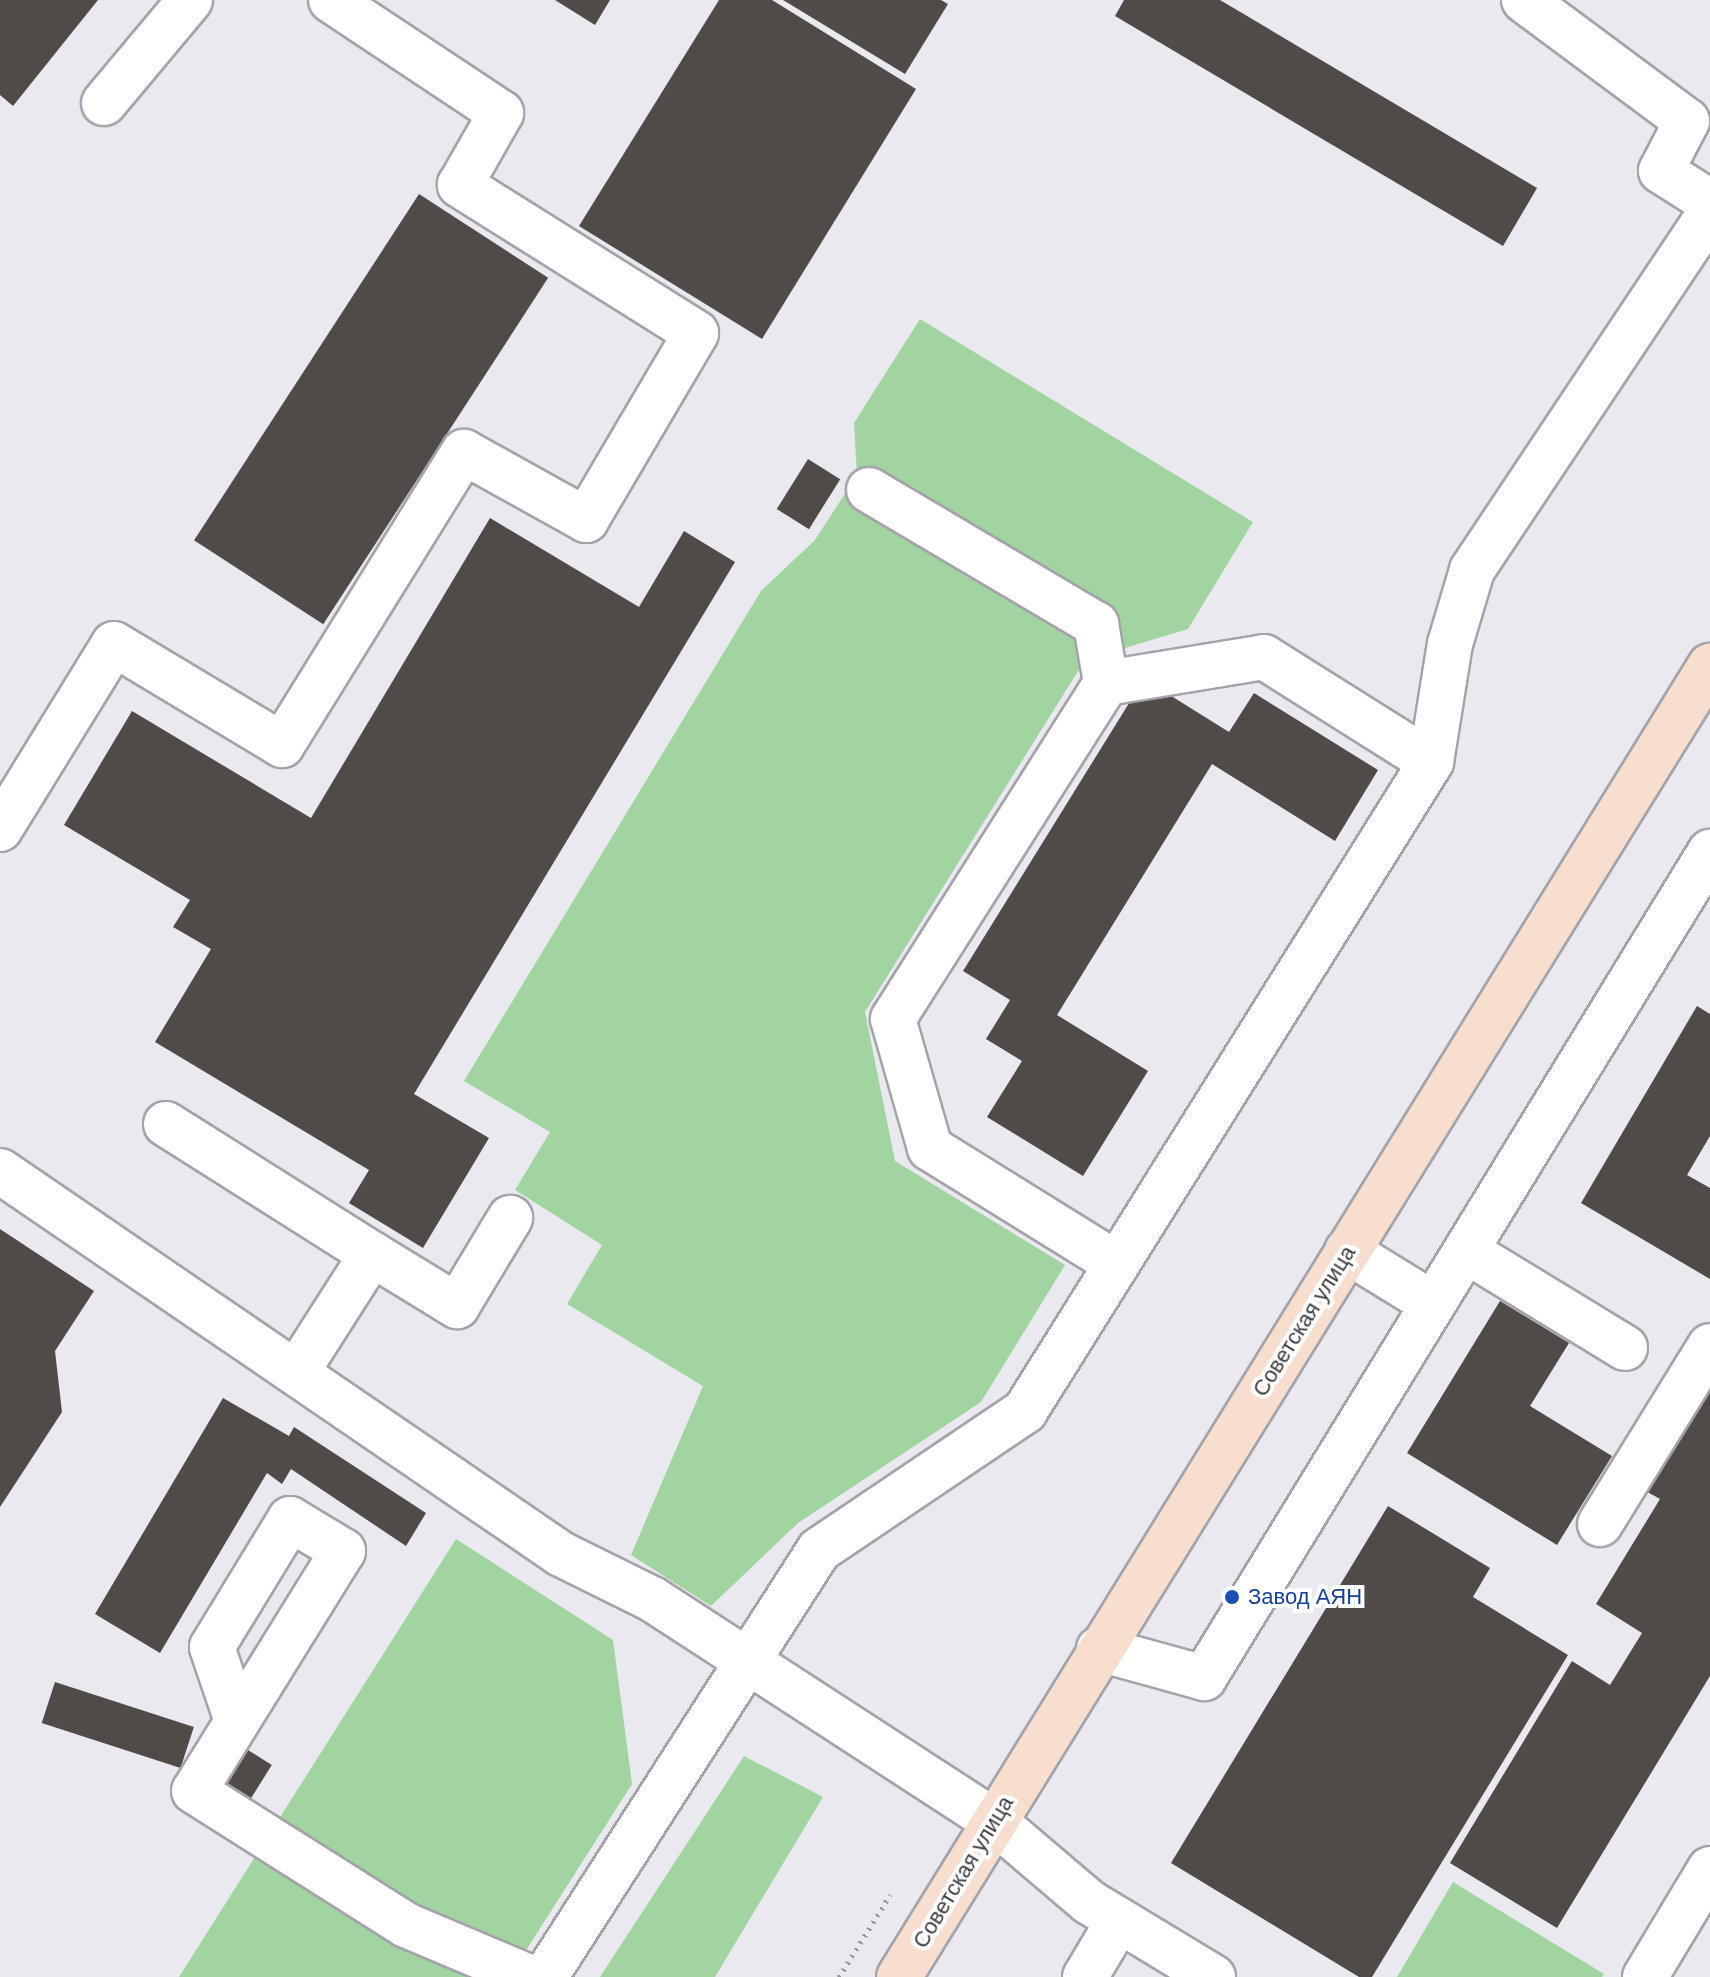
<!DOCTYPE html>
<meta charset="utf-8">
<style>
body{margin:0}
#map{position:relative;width:1710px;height:1977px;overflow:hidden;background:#eae9f0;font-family:Helvetica,sans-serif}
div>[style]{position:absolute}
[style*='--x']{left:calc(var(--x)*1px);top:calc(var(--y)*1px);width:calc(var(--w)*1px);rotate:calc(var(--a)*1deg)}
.green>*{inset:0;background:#a1d4a0}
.building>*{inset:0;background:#504a48;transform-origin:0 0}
.path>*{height:5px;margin-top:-2.5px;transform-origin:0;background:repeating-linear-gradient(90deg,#939297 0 2px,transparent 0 8px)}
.roads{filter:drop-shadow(2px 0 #a4a3aa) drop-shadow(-2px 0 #a4a3aa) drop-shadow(0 2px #a4a3aa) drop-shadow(0 -2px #a4a3aa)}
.minor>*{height:44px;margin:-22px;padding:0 22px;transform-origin:22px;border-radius:22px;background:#fff}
.major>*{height:44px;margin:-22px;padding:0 22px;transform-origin:22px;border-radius:22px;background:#f8dece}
.dots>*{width:22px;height:22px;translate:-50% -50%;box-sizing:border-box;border:4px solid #fff;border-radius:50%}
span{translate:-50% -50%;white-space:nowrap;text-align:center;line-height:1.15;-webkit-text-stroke:8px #fff;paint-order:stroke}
.street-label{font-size:22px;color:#3b3b3e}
.transit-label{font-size:22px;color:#164399}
.left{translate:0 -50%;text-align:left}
</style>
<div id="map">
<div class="green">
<i style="clip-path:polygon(920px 319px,1253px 522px,1188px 629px,1085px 660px,865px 1012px,895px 1161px,1065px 1265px,981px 1402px,798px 1523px,711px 1606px,631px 1555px,703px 1386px,567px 1304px,602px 1245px,515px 1190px,550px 1132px,464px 1081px,761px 591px,815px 540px,857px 475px,854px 423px)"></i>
<i style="clip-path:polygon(456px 1539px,613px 1640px,632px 1784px,509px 1977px,179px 1977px)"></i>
<i style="clip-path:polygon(744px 1756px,823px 1797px,715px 1977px,600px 1977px)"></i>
<i style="clip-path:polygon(1453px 1882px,1604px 1974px,1602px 1977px,1397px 1977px)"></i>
</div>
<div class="building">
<i style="clip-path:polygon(0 0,98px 0,13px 106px,0 95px)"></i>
<i style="clip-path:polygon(555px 0,610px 0,595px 25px)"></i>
<i style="clip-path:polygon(719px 0,772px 0,916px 89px,762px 339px,579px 226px)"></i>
<i style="clip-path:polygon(783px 0,941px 0,948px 4px,905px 74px)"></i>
<i style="clip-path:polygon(1124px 0,1220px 0,1537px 188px,1503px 246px,1115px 16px)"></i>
<i style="left:419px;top:194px;width:154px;height:413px;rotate:33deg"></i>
<i style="left:808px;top:459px;width:38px;height:59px;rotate:32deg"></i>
<i style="clip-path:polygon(490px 518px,639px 607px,684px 531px,735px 562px,414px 1094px,489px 1138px,423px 1248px,349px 1203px,369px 1170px,155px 1042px,211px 949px,173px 927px,190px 900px,64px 825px,132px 711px,311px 818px)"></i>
<i style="clip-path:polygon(1144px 679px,1229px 732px,1254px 693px,1378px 770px,1335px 841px,1212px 764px,1057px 1015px,1148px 1071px,1083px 1176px,987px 1117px,1022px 1061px,986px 1039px,1010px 1000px,963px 971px)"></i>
<i style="clip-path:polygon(1697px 1006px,1710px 1014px,1710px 1136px,1687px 1175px,1710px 1188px,1710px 1279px,1581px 1203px)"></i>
<i style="clip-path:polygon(0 1229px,94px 1291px,55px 1351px,62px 1412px,0 1507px)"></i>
<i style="clip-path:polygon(1500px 1301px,1569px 1343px,1530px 1406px,1612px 1456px,1557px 1545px,1407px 1453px)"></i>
<i style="clip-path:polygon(1710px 1377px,1710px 1676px,1557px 1928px,1450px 1863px,1572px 1661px,1610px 1685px,1642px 1633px,1596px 1604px,1660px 1499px,1642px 1489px)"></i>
<i style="clip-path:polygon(223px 1398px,289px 1436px,294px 1427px,426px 1513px,406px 1546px,291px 1469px,282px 1484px,267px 1473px,160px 1653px,95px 1614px)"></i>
<i style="clip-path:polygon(1388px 1506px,1490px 1568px,1473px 1597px,1568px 1655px,1372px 1977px,1359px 1977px,1171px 1863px)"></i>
<i style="left:55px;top:1682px;width:146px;height:43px;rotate:18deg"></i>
<i style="left:243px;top:1747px;width:34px;height:39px;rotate:32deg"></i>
</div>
<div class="path">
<i style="--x:839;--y:1977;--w:97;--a:-58.1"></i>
</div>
<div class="roads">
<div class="minor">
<i style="--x:1524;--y:0;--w:203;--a:36.6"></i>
<i style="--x:1687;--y:121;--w:56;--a:117.5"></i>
<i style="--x:1661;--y:171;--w:58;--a:32.3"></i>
<i style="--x:104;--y:103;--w:134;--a:-50.1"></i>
<i style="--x:869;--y:490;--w:264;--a:30.6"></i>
<i style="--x:1096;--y:624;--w:60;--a:80.4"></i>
<i style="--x:0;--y:829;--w:217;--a:-58.4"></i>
<i style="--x:114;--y:644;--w:196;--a:31"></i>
<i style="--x:282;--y:745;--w:345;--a:-58.2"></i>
<i style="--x:464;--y:452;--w:140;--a:29.1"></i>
<i style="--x:586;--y:520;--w:217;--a:-59.5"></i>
<i style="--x:696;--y:333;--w:279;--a:-147.9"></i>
<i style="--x:460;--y:185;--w:83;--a:-60.3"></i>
<i style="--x:501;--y:113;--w:204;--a:-146.4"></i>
<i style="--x:166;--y:1124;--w:244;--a:32.3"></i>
<i style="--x:372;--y:1254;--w:141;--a:122.6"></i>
<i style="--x:0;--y:1171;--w:679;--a:34.32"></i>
<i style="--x:561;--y:1554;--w:102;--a:26.3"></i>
<i style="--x:652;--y:1599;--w:409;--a:33"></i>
<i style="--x:995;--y:1822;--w:123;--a:40.4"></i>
<i style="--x:1089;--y:1902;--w:145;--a:31.2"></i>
<i style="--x:1347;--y:1251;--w:101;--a:31.6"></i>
<i style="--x:1468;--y:1252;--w:184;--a:31.4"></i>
<i style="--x:372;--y:1254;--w:100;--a:31.5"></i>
<i style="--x:457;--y:1306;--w:103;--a:-58.9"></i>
<i style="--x:1117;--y:1264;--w:220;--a:-148.2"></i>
<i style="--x:930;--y:1148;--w:134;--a:-106"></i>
<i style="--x:893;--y:1019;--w:398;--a:-57.6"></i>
<i style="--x:1106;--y:683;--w:160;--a:-9.3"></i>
<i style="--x:1264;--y:657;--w:197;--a:32.2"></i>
<i style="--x:1600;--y:1524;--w:209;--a:-58.3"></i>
<i style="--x:1099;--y:1649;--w:109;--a:15.4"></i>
<i style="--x:1204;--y:1678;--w:969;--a:-58.51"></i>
<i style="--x:237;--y:1721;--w:78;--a:-108.7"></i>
<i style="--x:212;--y:1647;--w:150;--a:-58.6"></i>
<i style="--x:290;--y:1519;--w:62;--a:31.1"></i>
<i style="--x:343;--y:1551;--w:282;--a:121.8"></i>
<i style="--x:194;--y:1791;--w:251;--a:32.3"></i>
<i style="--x:406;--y:1925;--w:134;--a:22.9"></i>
<i style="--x:545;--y:1977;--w:507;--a:-57.31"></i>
<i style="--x:819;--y:1550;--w:249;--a:-34"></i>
<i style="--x:1025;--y:1411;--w:766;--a:-57.97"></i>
<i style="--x:1431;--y:762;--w:120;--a:-80.9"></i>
<i style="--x:1450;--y:644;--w:77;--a:-73.4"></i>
<i style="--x:1472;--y:570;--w:429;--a:-56.3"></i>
<i style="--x:1085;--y:1977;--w:66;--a:-59.2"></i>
<i style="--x:1645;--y:1977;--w:126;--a:-59"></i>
</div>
<div class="major">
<i style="--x:899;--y:1977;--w:1542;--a:-58.26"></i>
</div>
</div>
<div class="dots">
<i style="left:1232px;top:1597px;background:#1a4fb4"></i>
</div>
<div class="street-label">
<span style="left:1304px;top:1321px;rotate:-58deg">Советская улица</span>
<span style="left:963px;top:1872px;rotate:-59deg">Советская улица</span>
</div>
<div class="transit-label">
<span class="left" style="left:1248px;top:1597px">Завод АЯН</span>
</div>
</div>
